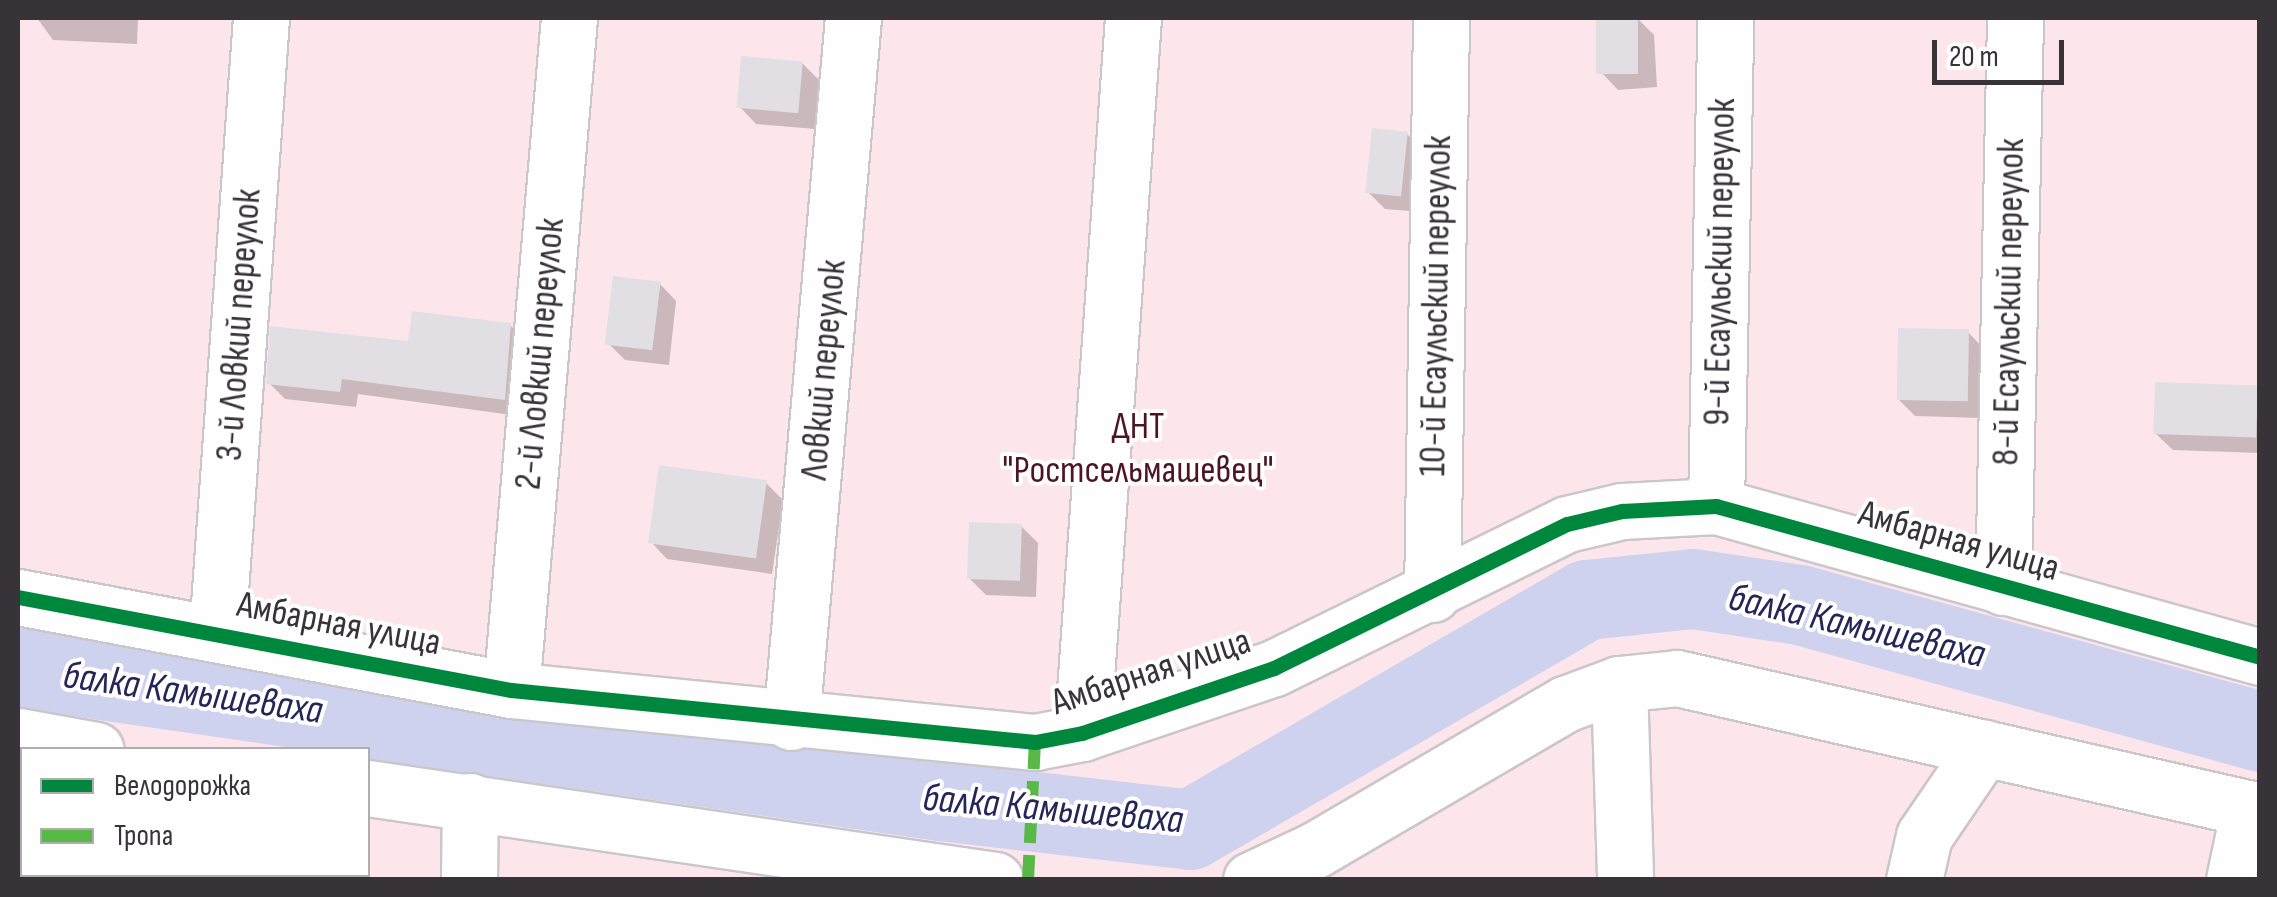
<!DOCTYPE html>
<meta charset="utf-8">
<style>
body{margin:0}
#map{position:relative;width:2277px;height:897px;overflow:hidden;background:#fcf8fc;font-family:"Sofia Sans Condensed",sans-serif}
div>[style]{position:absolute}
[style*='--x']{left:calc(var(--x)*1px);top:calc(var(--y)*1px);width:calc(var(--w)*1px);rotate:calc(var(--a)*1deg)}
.green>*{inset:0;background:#fde6eb}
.shadow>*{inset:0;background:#0003}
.river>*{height:80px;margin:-40px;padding:0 40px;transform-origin:40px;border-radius:40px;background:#ced2ef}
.building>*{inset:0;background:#e2dfe4;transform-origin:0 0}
.roads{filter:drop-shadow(2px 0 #cac6ca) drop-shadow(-2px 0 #cac6ca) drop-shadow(0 2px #cac6ca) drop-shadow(0 -2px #cac6ca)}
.minor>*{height:55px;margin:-27.5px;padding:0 27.5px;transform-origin:27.5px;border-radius:27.5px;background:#fffeff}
.quiet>*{height:12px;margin-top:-6px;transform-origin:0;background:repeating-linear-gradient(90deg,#58b947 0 25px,transparent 0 37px)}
.cycleway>*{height:15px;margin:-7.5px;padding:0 7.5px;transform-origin:7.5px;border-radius:7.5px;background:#00873e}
span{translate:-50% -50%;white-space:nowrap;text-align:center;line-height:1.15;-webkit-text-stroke:8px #fff;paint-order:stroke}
.street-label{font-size:38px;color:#383338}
.park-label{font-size:38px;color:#4d1423}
.water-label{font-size:40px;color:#232657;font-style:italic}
.frame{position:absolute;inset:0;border:20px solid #383338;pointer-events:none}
.legend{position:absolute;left:20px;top:747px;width:350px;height:130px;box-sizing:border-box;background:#fff;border:2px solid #afadaf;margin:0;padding:12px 18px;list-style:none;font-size:30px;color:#383338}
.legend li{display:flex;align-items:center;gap:20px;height:50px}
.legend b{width:50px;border:2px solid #afadaf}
.scale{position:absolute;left:1932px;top:40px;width:132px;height:45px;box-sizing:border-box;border:5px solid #383338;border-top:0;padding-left:12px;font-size:30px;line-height:35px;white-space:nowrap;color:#383338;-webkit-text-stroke:8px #fff;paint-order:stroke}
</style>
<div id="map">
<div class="green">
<i style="clip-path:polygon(evenodd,18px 18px,2259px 18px,2259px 879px,18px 879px,18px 18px,22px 750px,368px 750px,368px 874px,22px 874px,22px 750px)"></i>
</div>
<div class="shadow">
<i style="clip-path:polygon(37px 18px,138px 18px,137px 44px,53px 40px)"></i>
<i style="clip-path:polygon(1637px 18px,1654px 35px,1657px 87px,1618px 90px,1602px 73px)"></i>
<i style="clip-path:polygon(802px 63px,819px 80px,815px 129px,756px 124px,740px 107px)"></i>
<i style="clip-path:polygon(1407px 134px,1424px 151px,1423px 212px,1385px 209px,1368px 192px)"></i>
<i style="clip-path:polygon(660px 284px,676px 301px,669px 365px,625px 360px,609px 344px)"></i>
<i style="clip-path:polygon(510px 325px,527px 342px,520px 416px,358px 394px,356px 407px,285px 399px,269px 383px)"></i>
<i style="clip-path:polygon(1968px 332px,1984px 349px,1982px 418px,1915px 416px,1898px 399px)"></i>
<i style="clip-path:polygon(2257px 388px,2260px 453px,2173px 450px,2156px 434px)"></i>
<i style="clip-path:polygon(766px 483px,783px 500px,772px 574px,667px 559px,651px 542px)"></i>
<i style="clip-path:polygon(1021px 526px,1038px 543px,1036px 597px,986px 595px,969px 578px)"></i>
</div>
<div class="river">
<i style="--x:18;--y:668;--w:933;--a:8.2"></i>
<i style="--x:941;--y:801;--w:251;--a:6.6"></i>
<i style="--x:1190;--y:830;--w:459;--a:-30.1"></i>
<i style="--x:1587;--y:600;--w:107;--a:-5.9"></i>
<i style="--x:1693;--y:589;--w:108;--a:8.5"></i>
<i style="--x:1800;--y:605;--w:477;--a:15.4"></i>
</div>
<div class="building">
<i style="left:1596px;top:18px;width:42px;height:56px"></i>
<i style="left:741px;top:56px;width:62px;height:52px;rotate:5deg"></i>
<i style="left:1372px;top:128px;width:36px;height:65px;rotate:6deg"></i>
<i style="left:613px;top:276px;width:48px;height:69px;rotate:7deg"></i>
<i style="clip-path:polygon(412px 311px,511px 323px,505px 400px,342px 379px,340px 392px,266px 384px,270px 326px,408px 341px)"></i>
<i style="left:1898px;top:328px;width:71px;height:72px;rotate:1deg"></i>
<i style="left:2155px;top:382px;width:103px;height:52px;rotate:2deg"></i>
<i style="left:659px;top:465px;width:109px;height:79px;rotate:8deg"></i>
<i style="left:969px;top:522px;width:53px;height:57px;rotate:2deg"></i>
</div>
<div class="roads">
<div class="minor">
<i style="--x:1716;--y:506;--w:488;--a:-88.9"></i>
<i style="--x:2003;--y:587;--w:569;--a:-88.79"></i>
<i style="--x:1432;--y:594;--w:576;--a:-89.1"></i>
<i style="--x:18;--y:597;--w:502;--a:10.68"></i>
<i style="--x:511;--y:690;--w:527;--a:5.67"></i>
<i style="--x:1035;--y:742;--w:48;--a:-10.8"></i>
<i style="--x:1082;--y:733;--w:203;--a:-18.7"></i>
<i style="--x:1274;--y:668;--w:326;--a:-26.2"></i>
<i style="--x:1567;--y:524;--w:57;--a:-13.3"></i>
<i style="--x:1622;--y:511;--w:94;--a:-3"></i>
<i style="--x:1716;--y:506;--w:565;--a:15.51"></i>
<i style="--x:217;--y:633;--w:617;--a:-85.91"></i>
<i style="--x:1619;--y:684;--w:196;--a:88.2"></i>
<i style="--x:511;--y:690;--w:674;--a:-85.07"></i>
<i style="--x:791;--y:722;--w:707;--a:-84.97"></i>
<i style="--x:1082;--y:733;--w:717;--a:-85.92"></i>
<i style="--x:18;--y:736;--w:79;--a:10.2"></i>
<i style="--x:368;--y:788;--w:634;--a:8.35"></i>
<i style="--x:159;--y:874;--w:6;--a:90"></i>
<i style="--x:469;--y:880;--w:79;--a:-89.3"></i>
<i style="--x:1251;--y:880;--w:71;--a:-25.1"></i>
<i style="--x:1315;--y:850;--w:290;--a:-30.3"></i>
<i style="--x:1565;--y:704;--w:58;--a:-20.3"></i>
<i style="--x:1619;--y:684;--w:58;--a:-5.9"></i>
<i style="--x:1677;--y:678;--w:598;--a:12.85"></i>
<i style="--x:1914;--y:880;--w:45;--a:-77.2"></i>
<i style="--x:1924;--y:836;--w:107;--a:-55.7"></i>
<i style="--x:2234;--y:880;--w:73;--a:-78.1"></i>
</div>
</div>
<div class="quiet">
<i style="--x:1028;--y:880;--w:138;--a:-87.1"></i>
</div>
<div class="cycleway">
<i style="--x:18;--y:597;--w:502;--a:10.68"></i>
<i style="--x:511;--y:690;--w:527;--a:5.67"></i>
<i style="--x:1035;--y:742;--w:48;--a:-10.8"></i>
<i style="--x:1082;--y:733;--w:203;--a:-18.7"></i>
<i style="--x:1274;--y:668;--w:326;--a:-26.2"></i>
<i style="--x:1567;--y:524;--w:57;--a:-13.3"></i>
<i style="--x:1622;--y:511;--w:94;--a:-3"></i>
<i style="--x:1716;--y:506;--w:565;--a:15.51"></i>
</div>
<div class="street-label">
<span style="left:1720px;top:262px;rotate:-89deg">9-й Есаульский переулок</span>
<span style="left:2009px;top:302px;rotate:-89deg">8-й Есаульский переулок</span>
<span style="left:1436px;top:306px;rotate:-89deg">10-й Есаульский переулок</span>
<span style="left:239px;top:325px;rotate:-86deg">3-й Ловкий переулок</span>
<span style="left:540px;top:354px;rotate:-85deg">2-й Ловкий переулок</span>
<span style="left:824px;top:370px;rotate:-85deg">Ловкий переулок</span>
<span style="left:1959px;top:541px;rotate:16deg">Амбарная улица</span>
<span style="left:339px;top:624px;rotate:11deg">Амбарная улица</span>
<span style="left:1151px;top:672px;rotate:-18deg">Амбарная улица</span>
</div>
<div class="park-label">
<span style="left:1138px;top:449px">ДНТ<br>"Ростсельмашевец"</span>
</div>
<div class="water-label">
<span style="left:1857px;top:626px;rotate:13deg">балка Камышеваха</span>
<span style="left:193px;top:693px;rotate:8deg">балка Камышеваха</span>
<span style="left:1053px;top:809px;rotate:5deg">балка Камышеваха</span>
</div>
<div class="frame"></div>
<ul class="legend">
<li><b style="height:12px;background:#00873e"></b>Велодорожка</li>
<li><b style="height:12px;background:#58b947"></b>Тропа</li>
</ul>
<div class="scale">20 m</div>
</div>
